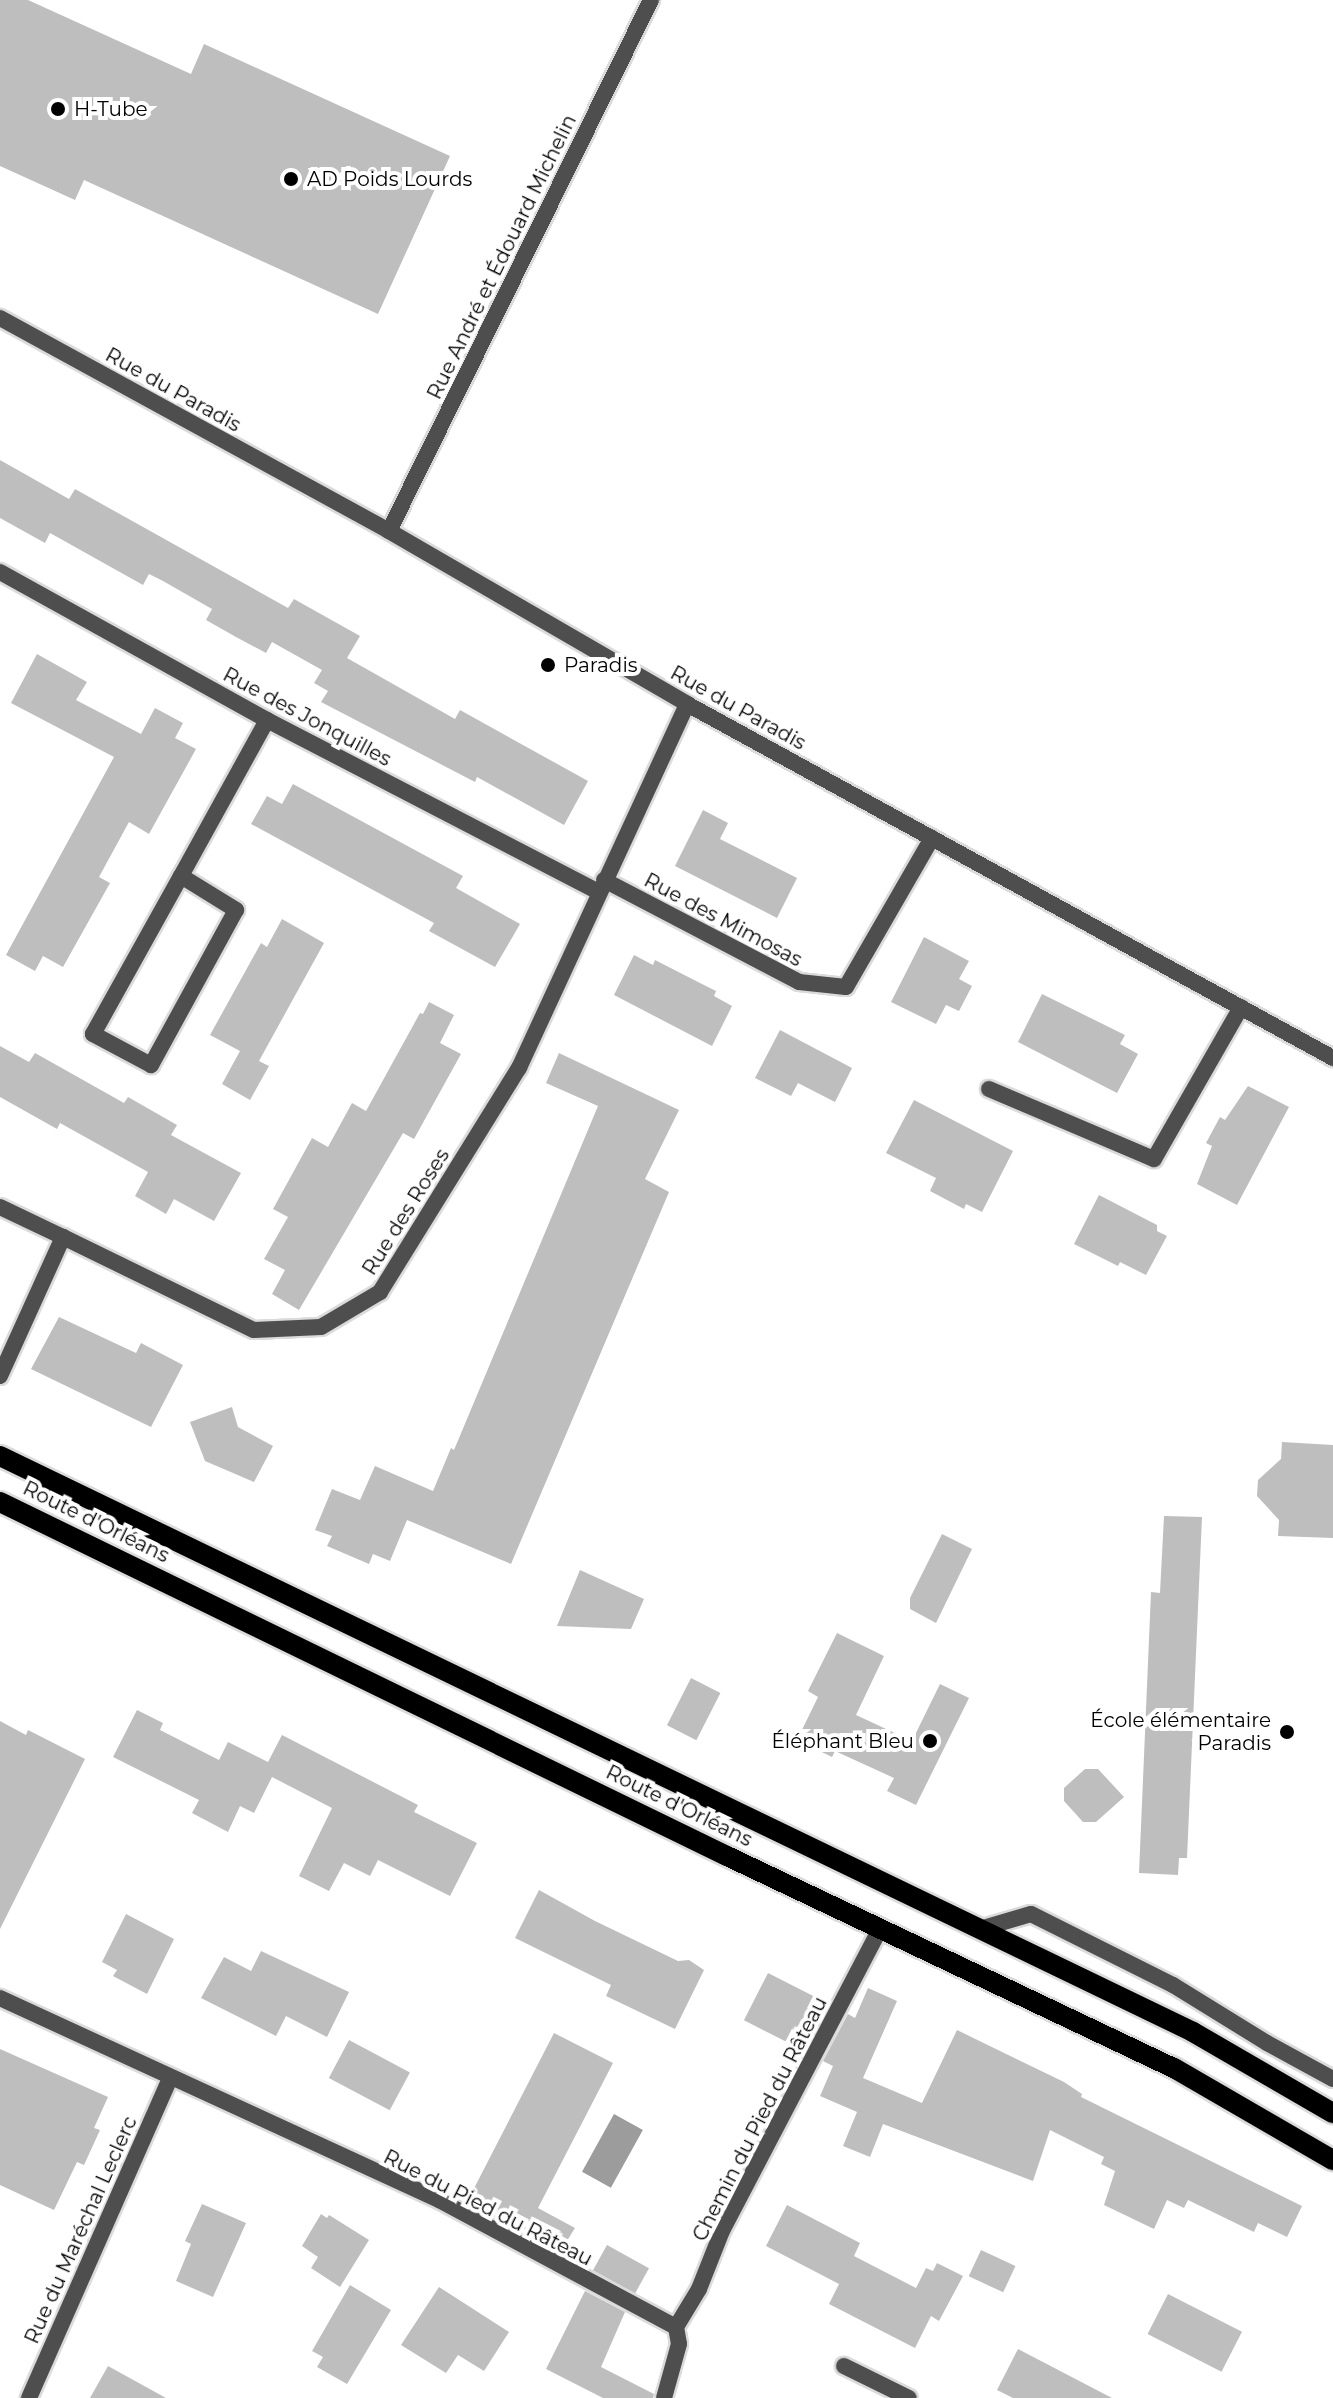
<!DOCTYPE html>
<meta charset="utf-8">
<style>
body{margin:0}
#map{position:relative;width:1333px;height:2398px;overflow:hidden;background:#fff;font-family:Montserrat,sans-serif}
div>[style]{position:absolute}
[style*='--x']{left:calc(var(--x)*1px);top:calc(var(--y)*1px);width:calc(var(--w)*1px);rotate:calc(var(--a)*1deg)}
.water>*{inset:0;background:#9c9c9c;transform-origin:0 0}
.building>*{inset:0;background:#bebebe;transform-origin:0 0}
.roads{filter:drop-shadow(2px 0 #dbdbdb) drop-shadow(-2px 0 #dbdbdb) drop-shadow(0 2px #dbdbdb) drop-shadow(0 -2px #dbdbdb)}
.street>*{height:16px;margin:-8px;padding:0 8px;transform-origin:8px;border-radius:8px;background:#4e4e4e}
.primary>*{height:20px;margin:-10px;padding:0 10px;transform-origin:10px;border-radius:10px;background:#000}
.dots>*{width:22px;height:22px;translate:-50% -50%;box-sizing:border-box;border:4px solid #fff;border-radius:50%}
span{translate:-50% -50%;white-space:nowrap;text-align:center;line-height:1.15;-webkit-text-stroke:8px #fff;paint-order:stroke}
.poi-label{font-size:20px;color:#000}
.left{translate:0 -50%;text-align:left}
.right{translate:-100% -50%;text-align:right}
.street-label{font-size:20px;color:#000}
</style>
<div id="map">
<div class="water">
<i style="left:614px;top:2114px;width:33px;height:66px;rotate:29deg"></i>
</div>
<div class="building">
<i style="clip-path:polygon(0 0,28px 0,191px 74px,204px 44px,450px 156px,378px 314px,84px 180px,75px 200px,0 166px)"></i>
<i style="clip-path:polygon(0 460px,69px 499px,75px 489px,288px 608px,294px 599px,360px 636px,347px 658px,455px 719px,460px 710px,588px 781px,564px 825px,477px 777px,475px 782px,321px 702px,328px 691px,314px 683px,322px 670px,272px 642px,266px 653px,236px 637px,206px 620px,212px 609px,163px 581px,149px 574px,143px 585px,50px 533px,45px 543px,0 518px)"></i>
<i style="clip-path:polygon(37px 654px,87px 682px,76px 700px,141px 734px,155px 708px,183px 723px,175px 738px,196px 749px,149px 834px,129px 822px,99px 877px,110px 883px,63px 967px,43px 956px,35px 971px,6px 955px,114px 757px,11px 703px)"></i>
<i style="clip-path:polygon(293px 784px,463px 876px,456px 888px,520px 924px,495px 967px,429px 931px,434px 923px,251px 824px,267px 796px,282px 804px)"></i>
<i style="clip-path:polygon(703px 810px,728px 823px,720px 839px,797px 878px,777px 918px,675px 866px)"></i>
<i style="clip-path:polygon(282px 919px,324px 943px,259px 1061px,269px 1066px,250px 1100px,222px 1084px,240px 1051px,210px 1035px,261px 943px,267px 947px)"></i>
<i style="clip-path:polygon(924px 937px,969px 961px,959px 979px,972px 986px,959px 1011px,946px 1005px,936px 1024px,891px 1002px)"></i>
<i style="clip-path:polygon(634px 955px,653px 965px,655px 960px,698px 982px,716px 991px,714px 996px,732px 1006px,712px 1046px,614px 995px)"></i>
<i style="clip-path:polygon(1042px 994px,1125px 1035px,1120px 1044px,1138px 1054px,1117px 1093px,1018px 1042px)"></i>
<i style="clip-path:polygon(429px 1002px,454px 1015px,440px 1043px,461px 1054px,414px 1139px,403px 1133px,299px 1310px,272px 1294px,285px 1270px,264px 1259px,288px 1217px,273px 1209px,312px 1138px,328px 1147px,352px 1103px,366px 1111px,420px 1013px,423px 1014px)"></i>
<i style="clip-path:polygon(780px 1030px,852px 1068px,835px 1102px,798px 1083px,791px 1096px,755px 1078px)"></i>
<i style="clip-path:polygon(0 1046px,29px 1062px,35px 1053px,124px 1103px,128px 1097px,177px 1125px,171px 1135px,241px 1173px,214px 1221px,174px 1199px,166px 1214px,135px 1196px,148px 1172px,60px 1123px,57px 1129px,0 1097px)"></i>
<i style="clip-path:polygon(559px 1053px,679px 1110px,645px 1179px,669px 1192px,511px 1564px,407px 1520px,390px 1561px,373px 1554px,369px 1564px,327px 1546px,332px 1536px,315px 1530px,332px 1489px,360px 1500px,375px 1466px,433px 1491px,451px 1448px,454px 1450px,598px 1106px,546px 1083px)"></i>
<i style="clip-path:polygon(1248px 1086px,1289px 1107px,1237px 1205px,1197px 1184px,1212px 1146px,1206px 1143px,1220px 1117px,1225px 1120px)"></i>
<i style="clip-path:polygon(914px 1100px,1013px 1151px,982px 1212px,966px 1204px,964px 1209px,930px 1191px,936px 1178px,886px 1153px)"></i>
<i style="clip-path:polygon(1099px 1195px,1157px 1225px,1157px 1231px,1167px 1236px,1146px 1275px,1120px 1262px,1118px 1266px,1074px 1244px)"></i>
<i style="clip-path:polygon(59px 1317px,136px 1353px,141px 1343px,183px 1365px,151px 1427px,31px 1369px)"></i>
<i style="clip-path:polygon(232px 1407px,238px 1427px,273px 1446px,254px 1482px,205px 1461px,190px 1422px)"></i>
<i style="clip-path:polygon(1282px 1442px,1333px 1445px,1333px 1538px,1278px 1536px,1279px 1520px,1257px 1496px,1258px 1480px,1281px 1459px)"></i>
<i style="clip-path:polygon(1164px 1516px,1202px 1517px,1187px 1858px,1179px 1858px,1178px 1875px,1139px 1873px,1151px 1592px,1160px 1593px)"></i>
<i style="clip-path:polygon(942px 1534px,972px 1549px,936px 1623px,910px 1609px,910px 1598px)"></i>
<i style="clip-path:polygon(580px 1570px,644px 1599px,631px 1629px,557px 1626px)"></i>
<i style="clip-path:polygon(837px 1633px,884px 1656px,856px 1715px,912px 1741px,940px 1684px,969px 1698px,916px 1805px,887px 1791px,894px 1778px,835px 1751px,832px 1757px,797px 1740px,818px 1697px,808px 1691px)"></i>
<i style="left:691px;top:1678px;width:33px;height:53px;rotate:27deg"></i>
<i style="clip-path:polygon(137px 1710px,163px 1723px,160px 1730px,219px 1760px,228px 1742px,268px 1762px,282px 1735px,418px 1805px,414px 1812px,477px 1843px,450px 1896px,378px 1860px,370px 1876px,344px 1863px,329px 1891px,299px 1876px,332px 1808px,272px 1777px,254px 1813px,240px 1806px,228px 1832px,192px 1813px,199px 1800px,113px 1757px)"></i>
<i style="clip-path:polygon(0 1721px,26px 1735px,28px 1730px,85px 1759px,0 1929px)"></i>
<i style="clip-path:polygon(1085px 1769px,1098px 1769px,1124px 1797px,1096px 1822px,1083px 1822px,1064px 1801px,1064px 1788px)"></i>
<i style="clip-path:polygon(539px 1890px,595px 1921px,678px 1961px,689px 1960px,704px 1970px,675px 2029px,606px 1996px,611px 1985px,515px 1938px)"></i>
<i style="clip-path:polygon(126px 1914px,174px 1939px,147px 1994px,113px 1976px,117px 1970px,102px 1962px)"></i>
<i style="clip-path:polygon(261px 1951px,349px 1992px,327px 2037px,286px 2016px,276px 2036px,201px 1998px,224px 1957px,251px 1971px)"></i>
<i style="left:768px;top:1973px;width:68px;height:53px;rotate:27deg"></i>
<i style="clip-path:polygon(868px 1988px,897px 2001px,863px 2078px,922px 2103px,957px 2030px,1064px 2082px,1082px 2094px,1081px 2097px,1302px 2206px,1287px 2237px,1258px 2223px,1254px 2232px,1188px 2200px,1184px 2208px,1167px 2200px,1154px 2229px,1104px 2205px,1115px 2171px,1101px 2164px,1104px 2157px,1050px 2130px,1033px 2181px,883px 2124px,870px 2157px,843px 2146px,857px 2112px,820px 2096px,833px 2066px,823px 2061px,848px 2014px,855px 2018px)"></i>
<i style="clip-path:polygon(554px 2033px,613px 2063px,538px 2208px,575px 2228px,560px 2252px,467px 2202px)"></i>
<i style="left:349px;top:2040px;width:69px;height:43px;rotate:28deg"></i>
<i style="clip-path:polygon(0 2049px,108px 2097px,94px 2128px,100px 2130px,84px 2165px,77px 2162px,54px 2210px,0 2185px)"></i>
<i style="clip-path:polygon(202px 2204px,246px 2223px,213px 2297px,176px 2281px,191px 2244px,185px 2241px)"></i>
<i style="clip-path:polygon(787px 2205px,860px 2243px,854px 2256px,916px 2288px,926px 2268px,933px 2271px,937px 2263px,963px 2276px,939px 2321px,931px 2316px,915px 2348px,829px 2304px,839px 2284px,766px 2246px)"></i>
<i style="clip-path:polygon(321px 2214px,327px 2218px,329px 2215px,369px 2240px,340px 2287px,311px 2268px,318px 2257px,302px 2246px)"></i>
<i style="left:607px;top:2245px;width:48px;height:29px;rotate:29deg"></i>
<i style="left:981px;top:2250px;width:38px;height:29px;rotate:25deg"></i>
<i style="clip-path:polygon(350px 2285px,391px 2310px,347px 2384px,317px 2367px,323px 2357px,312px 2351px)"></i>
<i style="clip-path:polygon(439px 2287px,509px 2332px,484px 2371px,458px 2355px,446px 2373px,401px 2345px)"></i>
<i style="clip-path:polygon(585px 2291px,625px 2312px,601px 2367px,654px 2394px,653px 2398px,603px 2398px,546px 2369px)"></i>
<i style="left:1168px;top:2294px;width:83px;height:45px;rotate:27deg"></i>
<i style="clip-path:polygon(1018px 2349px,1112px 2398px,1013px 2398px,997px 2390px)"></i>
<i style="clip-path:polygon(108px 2366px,166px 2398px,90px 2398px)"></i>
</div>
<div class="roads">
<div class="street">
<i style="--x:0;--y:318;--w:443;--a:28.7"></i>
<i style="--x:389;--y:531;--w:345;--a:30.1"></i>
<i style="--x:687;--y:704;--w:737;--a:28.72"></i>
<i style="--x:389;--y:531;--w:592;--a:-63.74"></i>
<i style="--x:0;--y:572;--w:305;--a:29"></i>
<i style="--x:267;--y:720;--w:374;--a:27.4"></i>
<i style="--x:181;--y:876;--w:65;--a:31.7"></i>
<i style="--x:236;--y:910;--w:177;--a:118.7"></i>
<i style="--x:151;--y:1065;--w:66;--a:-151.9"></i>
<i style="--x:93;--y:1034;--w:181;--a:-60.9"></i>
<i style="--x:181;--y:876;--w:178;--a:-61.1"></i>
<i style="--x:604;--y:880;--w:220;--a:27.6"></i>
<i style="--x:799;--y:982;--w:47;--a:6.1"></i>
<i style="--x:846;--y:987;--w:172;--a:-60"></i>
<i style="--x:989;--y:1089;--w:179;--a:23"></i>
<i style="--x:1154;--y:1159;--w:175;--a:-60.2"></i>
<i style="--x:0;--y:1207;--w:70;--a:25.5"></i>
<i style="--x:0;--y:1376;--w:153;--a:-65.6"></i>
<i style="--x:63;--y:1237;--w:212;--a:26"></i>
<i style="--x:254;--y:1330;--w:67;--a:-2.6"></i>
<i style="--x:321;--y:1327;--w:69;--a:-30.7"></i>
<i style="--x:380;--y:1292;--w:264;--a:-58.2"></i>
<i style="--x:519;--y:1068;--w:401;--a:-65.2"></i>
<i style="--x:980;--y:1929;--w:53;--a:-16.4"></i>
<i style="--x:1031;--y:1914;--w:159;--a:26.6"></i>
<i style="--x:1173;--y:1985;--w:110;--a:31.7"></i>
<i style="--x:1267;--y:2043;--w:75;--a:28.6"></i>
<i style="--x:0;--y:1998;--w:483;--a:24.7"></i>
<i style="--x:439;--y:2200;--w:269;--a:28.2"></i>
<i style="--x:676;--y:2327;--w:17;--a:80"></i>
<i style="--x:679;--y:2344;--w:56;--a:105.5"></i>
<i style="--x:676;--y:2327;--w:44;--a:-58.8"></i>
<i style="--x:699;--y:2289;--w:62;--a:-68.4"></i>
<i style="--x:722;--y:2231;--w:341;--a:-62.4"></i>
<i style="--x:844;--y:2366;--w:72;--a:26.2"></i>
<i style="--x:29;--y:2398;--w:350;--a:-66.2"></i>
</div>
<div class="primary">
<i style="--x:0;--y:1456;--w:1325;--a:25.77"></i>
<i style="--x:1193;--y:2032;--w:162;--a:30.1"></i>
<i style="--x:0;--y:1502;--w:809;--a:25.96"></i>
<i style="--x:727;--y:1856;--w:495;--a:25.4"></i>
<i style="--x:1174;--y:2068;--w:184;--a:30.1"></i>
</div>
</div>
<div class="dots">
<i style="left:58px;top:109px;background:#000"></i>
<i style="left:291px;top:179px;background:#000"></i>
<i style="left:548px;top:665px;background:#000"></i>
<i style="left:1287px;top:1732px;background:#000"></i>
<i style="left:930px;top:1741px;background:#000"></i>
</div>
<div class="poi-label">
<span class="left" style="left:74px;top:109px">H-Tube</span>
<span class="left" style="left:307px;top:179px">AD Poids Lourds</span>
<span class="left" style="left:564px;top:665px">Paradis</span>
<span class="right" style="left:1271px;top:1732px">École élémentaire<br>Paradis</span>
<span class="right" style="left:914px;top:1741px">Éléphant Bleu</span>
</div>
<div class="street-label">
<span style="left:502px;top:257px;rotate:-64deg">Rue André et Édouard Michelin</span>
<span style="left:173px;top:390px;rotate:29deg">Rue du Paradis</span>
<span style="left:738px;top:708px;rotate:29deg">Rue du Paradis</span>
<span style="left:307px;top:717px;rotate:28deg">Rue des Jonquilles</span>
<span style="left:723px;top:920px;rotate:28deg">Rue des Mimosas</span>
<span style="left:406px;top:1212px;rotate:-58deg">Rue des Roses</span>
<span style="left:96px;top:1522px;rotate:26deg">Route d'Orléans</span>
<span style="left:679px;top:1806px;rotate:26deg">Route d'Orléans</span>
<span style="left:760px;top:2119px;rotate:-63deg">Chemin du Pied du Râteau</span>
<span style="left:488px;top:2208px;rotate:27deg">Rue du Pied du Râteau</span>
<span style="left:81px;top:2230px;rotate:-66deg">Rue du Maréchal Leclerc</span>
</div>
</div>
